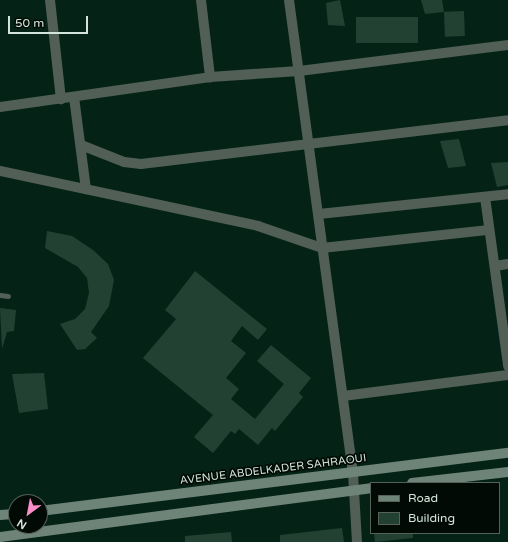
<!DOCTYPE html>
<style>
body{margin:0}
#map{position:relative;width:508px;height:542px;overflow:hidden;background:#042316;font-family:"Varela Round",sans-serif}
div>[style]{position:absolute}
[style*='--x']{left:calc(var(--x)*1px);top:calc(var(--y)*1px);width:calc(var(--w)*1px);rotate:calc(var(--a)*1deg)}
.building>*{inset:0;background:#234133;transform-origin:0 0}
.lane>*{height:5px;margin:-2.5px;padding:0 2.5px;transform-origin:2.5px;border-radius:2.5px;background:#515f57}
.street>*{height:10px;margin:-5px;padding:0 5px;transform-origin:5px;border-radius:5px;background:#515f57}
.secondary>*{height:10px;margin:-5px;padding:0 5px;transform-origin:5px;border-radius:5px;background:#6f8479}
span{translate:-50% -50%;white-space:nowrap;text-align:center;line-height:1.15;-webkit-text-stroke:3.5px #020a05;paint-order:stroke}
.street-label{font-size:11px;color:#d3e4da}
.legend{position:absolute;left:370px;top:482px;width:130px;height:52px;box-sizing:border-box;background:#020a05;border:1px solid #56615a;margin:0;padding:5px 7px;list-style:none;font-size:12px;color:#d3e4da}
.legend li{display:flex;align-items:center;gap:8px;height:20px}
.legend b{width:20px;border:1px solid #56615a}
.north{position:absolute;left:8px;top:494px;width:40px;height:40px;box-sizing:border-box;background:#020a05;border:1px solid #56615a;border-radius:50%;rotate:212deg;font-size:11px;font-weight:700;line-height:16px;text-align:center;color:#d3e4da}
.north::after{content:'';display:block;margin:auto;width:14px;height:18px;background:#fa8fc8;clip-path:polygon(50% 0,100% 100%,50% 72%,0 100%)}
.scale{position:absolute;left:8px;top:16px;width:80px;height:18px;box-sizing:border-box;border:2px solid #d3e4da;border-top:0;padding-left:5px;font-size:12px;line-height:14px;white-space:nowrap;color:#d3e4da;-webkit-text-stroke:3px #020a05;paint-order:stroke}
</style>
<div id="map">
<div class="building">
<i style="clip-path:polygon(340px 0,345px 26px,328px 25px,326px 3px)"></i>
<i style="clip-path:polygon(421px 0,442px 0,444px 12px,425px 14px)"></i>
<i style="left:464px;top:11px;width:25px;height:20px;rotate:88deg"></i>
<i style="left:418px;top:17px;width:26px;height:62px;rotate:90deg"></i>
<i style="clip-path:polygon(459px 139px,466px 166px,448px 168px,440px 141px)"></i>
<i style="clip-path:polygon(508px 162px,508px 185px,497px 187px,491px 163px)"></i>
<i style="clip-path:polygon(47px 231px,72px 236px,93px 250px,108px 264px,114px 280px,109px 306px,91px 332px,97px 338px,85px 349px,77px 350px,60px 324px,75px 319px,85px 309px,89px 293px,87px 278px,78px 267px,45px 248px)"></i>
<i style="clip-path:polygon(195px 271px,267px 329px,258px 340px,242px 326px,231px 341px,246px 353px,226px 378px,239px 389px,231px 399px,255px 419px,284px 384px,257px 361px,271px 345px,311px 378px,299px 393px,303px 397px,275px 431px,272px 428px,258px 445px,239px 429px,235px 434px,231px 431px,213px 453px,194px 437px,213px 415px,143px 358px,176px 319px,165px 310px)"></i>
<i style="clip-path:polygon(0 308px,16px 310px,14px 331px,7px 332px,2px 349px)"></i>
<i style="clip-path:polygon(44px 373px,48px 409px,19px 413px,12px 374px)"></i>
<i style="clip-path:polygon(342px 528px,344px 542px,280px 542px,280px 535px)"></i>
<i style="clip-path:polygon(231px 532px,232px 542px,185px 542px,185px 536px)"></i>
<i style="clip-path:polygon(374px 533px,413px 533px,413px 538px,375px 542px)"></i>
</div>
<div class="lane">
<i style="--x:0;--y:295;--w:8;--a:7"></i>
</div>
<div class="street">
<i style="--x:50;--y:0;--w:100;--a:83.7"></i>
<i style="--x:201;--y:0;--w:78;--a:83.3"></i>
<i style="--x:289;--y:0;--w:477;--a:82.3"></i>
<i style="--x:353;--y:473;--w:69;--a:86.7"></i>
<i style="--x:74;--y:97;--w:93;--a:82.6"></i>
<i style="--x:0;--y:107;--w:212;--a:-8.1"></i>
<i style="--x:210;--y:77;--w:89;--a:-3.9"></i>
<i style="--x:299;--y:71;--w:211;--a:-7.1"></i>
<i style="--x:81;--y:145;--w:46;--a:21.6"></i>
<i style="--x:124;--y:162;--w:17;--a:7"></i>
<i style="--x:141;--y:164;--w:370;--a:-6.8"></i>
<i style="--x:0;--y:171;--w:264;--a:12"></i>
<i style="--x:258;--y:226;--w:68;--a:19"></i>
<i style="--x:322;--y:248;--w:168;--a:-6.2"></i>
<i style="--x:485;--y:197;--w:171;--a:82.2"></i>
<i style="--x:319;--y:214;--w:190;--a:-6"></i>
<i style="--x:495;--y:266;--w:13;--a:-9"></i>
<i style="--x:343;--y:396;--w:166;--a:-7.3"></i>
</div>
<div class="secondary">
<i style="--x:412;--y:483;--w:97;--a:-6.5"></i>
<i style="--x:40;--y:511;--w:472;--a:-7.1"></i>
<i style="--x:0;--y:515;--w:16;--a:-4"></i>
<i style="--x:0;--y:537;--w:374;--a:-7.5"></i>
</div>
<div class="street-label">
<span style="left:273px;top:470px;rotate:-7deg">AVENUE ABDELKADER SAHRAOUI</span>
</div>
<ul class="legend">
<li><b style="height:5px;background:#6f8479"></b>Road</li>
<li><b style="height:11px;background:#234133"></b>Building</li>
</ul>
<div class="north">N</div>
<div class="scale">50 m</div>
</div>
